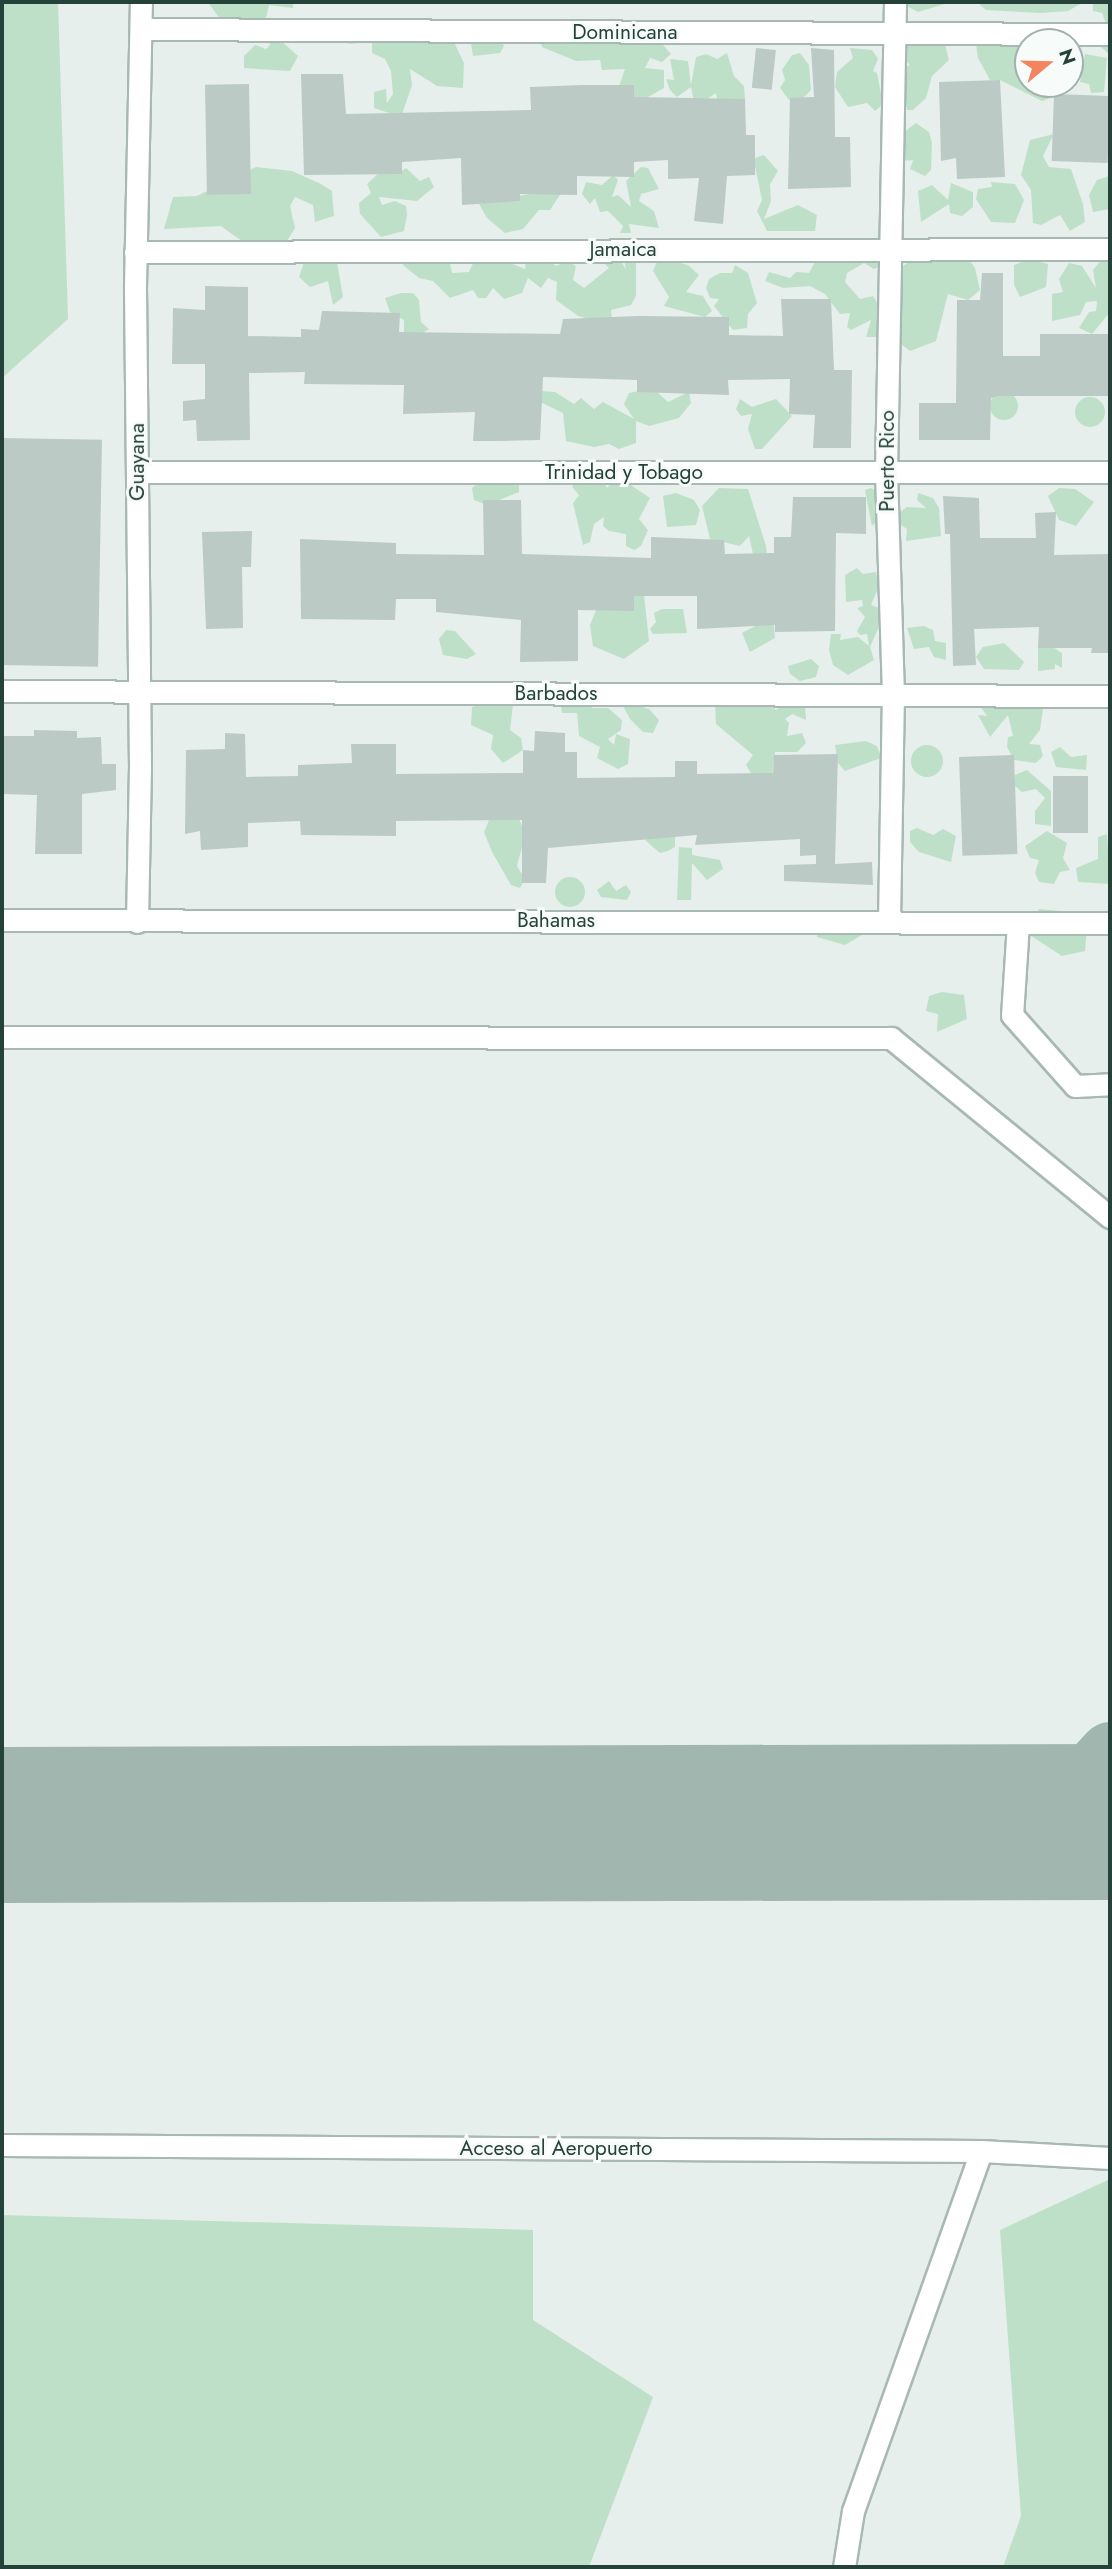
<!DOCTYPE html>
<style>
body{margin:0}
#map{position:relative;width:1112px;height:2569px;overflow:hidden;background:#e6efeb;font-family:Jost,sans-serif}
div>[style]{position:absolute}
[style*='--x']{left:calc(var(--x)*1px);top:calc(var(--y)*1px);width:calc(var(--w)*1px);rotate:calc(var(--a)*1deg)}
.green>*{inset:0;background:#bfe0c8}
.round{border-radius:50%}
.taxiway>*{height:63px;margin:-31.5px;padding:0 31.5px;transform-origin:31.5px;border-radius:31.5px;background:#a2b6b0}
.runway>*{height:156px;margin:-78px;padding:0 78px;transform-origin:78px;border-radius:78px;background:#a2b6b0}
.building>*{inset:0;background:#bbcac4;transform-origin:0 0}
.roads{filter:drop-shadow(2px 0 #a8b8b2) drop-shadow(-2px 0 #a8b8b2) drop-shadow(0 2px #a8b8b2) drop-shadow(0 -2px #a8b8b2)}
.minor>*{height:21px;margin:-10.5px;padding:0 10.5px;transform-origin:10.5px;border-radius:10.5px;background:#fff}
span{translate:-50% -50%;white-space:nowrap;text-align:center;line-height:1.15;-webkit-text-stroke:6px #f7fbf9;paint-order:stroke}
.street-label{font-size:21px;color:#24423a}
.frame{position:absolute;inset:0;border:4px solid #24423a;pointer-events:none}
.north{position:absolute;left:1014px;top:28px;width:70px;height:70px;box-sizing:border-box;background:#f7fbf9;border:2px solid #a3b1ad;border-radius:50%;rotate:71deg;font-size:19px;font-weight:700;line-height:28px;text-align:center;color:#24423a}
.north::after{content:'';display:block;margin:auto;width:24px;height:32px;background:#f4845f;clip-path:polygon(50% 0,100% 100%,50% 72%,0 100%)}
</style>
<div id="map">
<div class="green">
<i style="clip-path:polygon(2px 2px,58px 2px,68px 319px,2px 378px)"></i>
<i style="clip-path:polygon(208px 2px,293px 2px,293px 8px,269px 5px,266px 18px,241px 23px,219px 18px)"></i>
<i style="clip-path:polygon(951px 2px,918px 12px,901px 3px,901px 2px)"></i>
<i style="clip-path:polygon(983px 2px,1082px 2px,1082px 3px,1068px 11px,1041px 13px,986px 10px,980px 5px)"></i>
<i style="clip-path:polygon(1093px 2px,1110px 2px,1110px 55px,1101px 47px,1103px 28px,1107px 26px,1102px 13px,1093px 11px)"></i>
<i style="clip-path:polygon(537px 29px,634px 37px,635px 45px,642px 44px,640px 39px,655px 36px,671px 54px,662px 62px,650px 58px,645px 68px,664px 70px,664px 88px,641px 101px,618px 89px,625px 69px,602px 70px,600px 60px,576px 61px,542px 47px)"></i>
<i style="clip-path:polygon(496px 34px,504px 46px,500px 53px,473px 56px,470px 37px)"></i>
<i style="clip-path:polygon(451px 36px,464px 63px,463px 88px,437px 86px,410px 69px,412px 85px,401px 117px,374px 108px,374px 92px,386px 89px,387px 103px,393px 94px,391px 71px,385px 59px,372px 53px,372px 42px,349px 44px,345px 39px)"></i>
<i style="clip-path:polygon(943px 36px,949px 60px,932px 76px,926px 98px,913px 110px,907px 110px,899px 70px,910px 65px,902px 57px,901px 44px)"></i>
<i style="clip-path:polygon(279px 39px,298px 56px,290px 71px,244px 68px,244px 56px,255px 45px,266px 49px,270px 45px,268px 40px)"></i>
<i style="clip-path:polygon(1028px 42px,1028px 84px,1063px 84px,1059px 95px,1042px 101px,1000px 80px,990px 80px,978px 58px,976px 44px)"></i>
<i style="clip-path:polygon(850px 48px,872px 50px,878px 59px,873px 71px,877px 73px,883px 104px,875px 111px,867px 103px,848px 107px,835px 87px,837px 72px,853px 58px)"></i>
<i style="clip-path:polygon(727px 53px,734px 76px,744px 86px,745px 99px,718px 106px,716px 93px,695px 107px,691px 87px,677px 97px,670px 90px,666px 79px,674px 80px,670px 59px,688px 61px,691px 85px,696px 57px,706px 54px,717px 59px)"></i>
<i style="clip-path:polygon(800px 53px,809px 65px,811px 90px,801px 100px,790px 101px,780px 88px,785px 80px,782px 70px,792px 55px)"></i>
<i style="clip-path:polygon(1085px 54px,1107px 58px,1104px 92px,1091px 93px,1089px 84px,1080px 82px)"></i>
<i style="clip-path:polygon(916px 123px,929px 132px,932px 143px,931px 170px,925px 176px,910px 169px,913px 160px,902px 161px,898px 137px)"></i>
<i style="clip-path:polygon(1054px 134px,1043px 156px,1049px 167px,1071px 169px,1083px 204px,1085px 222px,1070px 231px,1060px 215px,1041px 225px,1033px 223px,1031px 190px,1021px 175px,1030px 140px)"></i>
<i style="clip-path:polygon(764px 155px,778px 171px,770px 184px,771px 201px,764px 219px,798px 205px,817px 215px,815px 231px,767px 231px,757px 211px,762px 200px,755px 166px,755px 158px)"></i>
<i style="clip-path:polygon(256px 167px,292px 171px,321px 184px,332px 191px,334px 216px,315px 222px,313px 205px,295px 197px,290px 206px,295px 228px,282px 249px,253px 249px,221px 226px,164px 229px,173px 197px,197px 196px)"></i>
<i style="clip-path:polygon(641px 167px,648px 168px,659px 189px,641px 194px,639px 201px,654px 211px,659px 228px,629px 224px,631px 233px,620px 233px,623px 226px,608px 211px,600px 212px,595px 198px,590px 204px,582px 194px,586px 182px,602px 185px,613px 175px,618px 180px,612px 197px,618px 195px,631px 207px,626px 181px)"></i>
<i style="clip-path:polygon(406px 168px,420px 181px,429px 177px,434px 187px,417px 201px,379px 197px,382px 205px,395px 201px,406px 206px,407px 215px,404px 231px,381px 237px,360px 214px,359px 203px,371px 193px,367px 184px,382px 170px,398px 174px)"></i>
<i style="clip-path:polygon(1110px 176px,1110px 209px,1093px 212px,1089px 195px,1097px 180px)"></i>
<i style="clip-path:polygon(991px 182px,1015px 184px,1024px 200px,1015px 223px,991px 222px,976px 199px,978px 189px,992px 187px)"></i>
<i style="clip-path:polygon(951px 183px,973px 192px,973px 207px,962px 216px,950px 213px,949px 204px,921px 222px,918px 191px,932px 185px,948px 200px)"></i>
<i style="clip-path:polygon(565px 187px,550px 210px,539px 210px,523px 229px,505px 233px,487px 218px,479px 204px)"></i>
<i style="clip-path:polygon(393px 249px,447px 249px,452px 273px,469px 272px,475px 259px,497px 258px,525px 269px,526px 259px,540px 254px,556px 266px,567px 261px,576px 266px,573px 280px,584px 288px,609px 268px,599px 258px,619px 257px,626px 270px,624px 259px,636px 257px,636px 296px,631px 305px,611px 310px,612px 319px,596px 321px,578px 316px,556px 300px,557px 282px,548px 278px,541px 288px,528px 278px,522px 293px,504px 299px,493px 288px,486px 298px,478px 298px,473px 290px,450px 298px,433px 281px,419px 278px,404px 266px)"></i>
<i style="clip-path:polygon(865px 249px,887px 263px,874px 269px,864px 263px,847px 273px,845px 282px,860px 299px,873px 296px,889px 322px,878px 337px,866px 337px,871px 320px,851px 330px,847px 327px,850px 313px,840px 314px,825px 294px,810px 286px,783px 288px,765px 281px,769px 272px,790px 278px,796px 272px,809px 273px,815px 262px)"></i>
<i style="clip-path:polygon(930px 249px,961px 249px,975px 268px,980px 290px,968px 300px,948px 294px,936px 341px,910px 351px,901px 344px,889px 311px,898px 269px)"></i>
<i style="clip-path:polygon(1110px 249px,1110px 312px,1092px 334px,1079px 328px,1089px 312px,1096px 311px,1097px 301px,1086px 302px,1080px 315px,1052px 321px,1052px 294px,1063px 292px,1059px 279px,1069px 263px,1082px 266px,1096px 288px,1093px 270px)"></i>
<i style="clip-path:polygon(330px 254px,337px 262px,343px 297px,333px 305px,328px 281px,310px 287px,299px 277px,304px 262px)"></i>
<i style="clip-path:polygon(659px 257px,688px 265px,699px 275px,686px 292px,703px 296px,712px 311px,705px 317px,664px 306px,669px 297px,653px 271px)"></i>
<i style="clip-path:polygon(1030px 259px,1048px 264px,1046px 287px,1020px 297px,1014px 285px,1014px 265px)"></i>
<i style="clip-path:polygon(735px 265px,748px 273px,757px 303px,748px 314px,747px 328px,733px 330px,714px 306px,719px 299px,710px 298px,706px 288px,709px 279px,720px 273px,732px 273px)"></i>
<i style="clip-path:polygon(401px 293px,413px 293px,419px 300px,421px 322px,429px 329px,404px 344px,404px 320px,390px 312px,385px 298px)"></i>
<i style="clip-path:polygon(644px 390px,657px 392px,668px 402px,689px 392px,691px 403px,679px 418px,649px 426px,636px 421px,636px 443px,619px 449px,609px 444px,594px 447px,566px 441px,563px 413px,540px 402px,540px 391px,555px 392px,574px 404px,581px 398px,594px 409px,603px 402px,634px 419px,624px 404px,629px 393px)"></i>
<i class="round" style="left:990px;top:392px;width:28px;height:28px"></i>
<i class="round" style="left:1075px;top:397px;width:30px;height:30px"></i>
<i style="clip-path:polygon(740px 399px,752px 407px,776px 399px,792px 416px,762px 449px,755px 449px,748px 429px,752px 414px,741px 416px,736px 409px)"></i>
<i style="clip-path:polygon(483px 479px,519px 482px,519px 492px,487px 505px,474px 500px,472px 488px)"></i>
<i style="clip-path:polygon(577px 480px,603px 482px,607px 488px,613px 480px,625px 481px,650px 498px,639px 519px,648px 530px,641px 546px,634px 550px,626px 546px,626px 534px,609px 531px,603px 526px,604px 517px,594px 524px,590px 542px,583px 545px,573px 503px,579px 495px,572px 487px)"></i>
<i style="clip-path:polygon(719px 488px,748px 489px,766px 546px,775px 638px,750px 652px,742px 633px,755px 626px,753px 554px,749px 536px,740px 546px,710px 539px,702px 506px)"></i>
<i style="clip-path:polygon(871px 488px,879px 493px,879px 519px,872px 526px,865px 490px)"></i>
<i style="clip-path:polygon(1059px 488px,1075px 489px,1094px 502px,1076px 526px,1059px 520px,1048px 496px)"></i>
<i style="clip-path:polygon(676px 493px,694px 500px,700px 510px,696px 525px,667px 527px,663px 496px)"></i>
<i style="clip-path:polygon(918px 493px,933px 498px,939px 508px,941px 536px,906px 541px,907px 529px,898px 523px,900px 512px,907px 507px,926px 508px,917px 500px)"></i>
<i style="clip-path:polygon(857px 568px,863px 574px,876px 572px,879px 586px,871px 605px,879px 608px,878px 629px,870px 647px,874px 660px,848px 675px,833px 665px,829px 650px,831px 634px,841px 634px,840px 640px,858px 637px,869px 646px,867px 634px,860px 635px,857px 631px,865px 617px,857px 608px,863px 606px,862px 600px,846px 602px,845px 575px)"></i>
<i style="clip-path:polygon(634px 593px,644px 595px,649px 641px,624px 659px,593px 646px,590px 625px,600px 601px,634px 605px)"></i>
<i style="clip-path:polygon(662px 609px,683px 609px,687px 633px,653px 634px,650px 629px,656px 622px,654px 613px)"></i>
<i style="clip-path:polygon(924px 626px,933px 630px,935px 641px,946px 643px,946px 660px,934px 657px,929px 647px,914px 649px,907px 628px)"></i>
<i style="clip-path:polygon(446px 630px,455px 631px,476px 654px,467px 659px,443px 655px,439px 639px)"></i>
<i style="clip-path:polygon(1004px 643px,1024px 662px,1019px 670px,984px 669px,976px 657px,983px 647px)"></i>
<i style="clip-path:polygon(1048px 644px,1062px 653px,1062px 668px,1055px 664px,1055px 669px,1038px 671px,1038px 648px)"></i>
<i style="clip-path:polygon(811px 659px,819px 666px,816px 677px,800px 681px,790px 674px,788px 666px)"></i>
<i style="clip-path:polygon(975px 683px,990px 684px,999px 695px,1029px 695px,1043px 709px,1040px 730px,1029px 744px,1040px 745px,1043px 756px,1036px 763px,1014px 760px,1007px 747px,1008px 737px,1013px 736px,1008px 715px,990px 737px,978px 715px,987px 716px,969px 690px)"></i>
<i style="clip-path:polygon(583px 693px,592px 708px,608px 708px,622px 720px,621px 730px,608px 739px,614px 745px,616px 734px,630px 739px,628px 764px,618px 769px,597px 758px,600px 747px,579px 736px,577px 713px,562px 713px,560px 698px)"></i>
<i style="clip-path:polygon(500px 698px,513px 705px,510px 730px,521px 738px,523px 750px,503px 763px,491px 749px,493px 735px,471px 725px,472px 707px)"></i>
<i style="clip-path:polygon(715px 700px,768px 704px,776px 710px,787px 703px,805px 705px,806px 720px,792px 714px,785px 719px,789px 723px,787px 736px,802px 733px,806px 743px,797px 752px,775px 752px,772px 776px,751px 773px,746px 765px,753px 755px,716px 724px)"></i>
<i style="clip-path:polygon(628px 703px,649px 709px,659px 720px,653px 733px,643px 732px,630px 719px,623px 706px)"></i>
<i style="clip-path:polygon(866px 741px,877px 746px,881px 758px,845px 771px,838px 763px,835px 745px)"></i>
<i class="round" style="left:911px;top:745px;width:32px;height:32px"></i>
<i style="clip-path:polygon(1060px 747px,1071px 757px,1087px 755px,1086px 770px,1056px 767px,1051px 752px)"></i>
<i style="clip-path:polygon(1027px 770px,1051px 791px,1051px 826px,1035px 824px,1035px 811px,1045px 798px,1036px 789px,1022px 792px,1015px 786px,1015px 775px)"></i>
<i style="clip-path:polygon(490px 818px,519px 819px,522px 826px,524px 839px,517px 866px,525px 879px,520px 888px,511px 885px,492px 852px,484px 832px)"></i>
<i style="clip-path:polygon(917px 828px,933px 835px,943px 829px,956px 836px,951px 862px,919px 852px,910px 842px,910px 831px)"></i>
<i style="clip-path:polygon(1047px 831px,1067px 843px,1063px 858px,1070px 870px,1060px 872px,1054px 884px,1039px 882px,1035px 873px,1039px 860px,1030px 858px,1025px 846px)"></i>
<i style="clip-path:polygon(675px 832px,675px 847px,668px 851px,660px 853px,646px 841px,645px 837px)"></i>
<i style="clip-path:polygon(1107px 834px,1110px 884px,1078px 882px,1076px 868px,1098px 859px,1098px 837px)"></i>
<i style="clip-path:polygon(679px 847px,692px 848px,692px 855px,720px 860px,723px 869px,707px 880px,692px 863px,691px 900px,677px 900px)"></i>
<i class="round" style="left:555px;top:877px;width:30px;height:30px"></i>
<i style="clip-path:polygon(609px 881px,616px 891px,626px 885px,631px 892px,627px 900px,601px 897px,597px 890px)"></i>
<i style="clip-path:polygon(1039px 909px,1070px 912px,1087px 928px,1085px 951px,1062px 956px,1028px 934px)"></i>
<i style="clip-path:polygon(819px 918px,867px 932px,845px 945px,817px 937px)"></i>
<i style="clip-path:polygon(942px 992px,964px 995px,967px 1019px,937px 1032px,938px 1014px,926px 1011px,929px 996px)"></i>
<i style="clip-path:polygon(1110px 2179px,1110px 2567px,1003px 2567px,1021px 2516px,1000px 2230px)"></i>
<i style="clip-path:polygon(2px 2215px,533px 2230px,533px 2320px,653px 2397px,589px 2567px,2px 2567px)"></i>
</div>
<div class="taxiway">
<i style="--x:1046;--y:1822;--w:94;--a:-47.2"></i>
</div>
<div class="runway">
<i style="--x:2;--y:1825;--w:1108;--a:-0.16"></i>
</div>
<div class="building">
<i style="left:756px;top:48px;width:20px;height:40px;rotate:6deg"></i>
<i style="clip-path:polygon(811px 48px,834px 50px,835px 137px,850px 137px,851px 187px,788px 189px,790px 98px,814px 97px)"></i>
<i style="clip-path:polygon(301px 74px,343px 74px,346px 114px,531px 110px,530px 87px,582px 85px,634px 85px,634px 97px,745px 99px,746px 135px,755px 135px,755px 175px,727px 176px,723px 224px,694px 221px,699px 178px,668px 179px,668px 160px,634px 162px,634px 177px,577px 176px,577px 195px,520px 194px,520px 201px,462px 205px,461px 158px,402px 162px,402px 174px,304px 175px)"></i>
<i style="clip-path:polygon(1000px 80px,1005px 177px,957px 179px,956px 158px,941px 161px,939px 82px)"></i>
<i style="left:249px;top:84px;width:110px;height:44px;rotate:89deg"></i>
<i style="left:1054px;top:94px;width:56px;height:67px;rotate:2deg"></i>
<i style="clip-path:polygon(982px 273px,1003px 273px,1003px 356px,1040px 356px,1040px 334px,1110px 334px,1110px 396px,998px 396px,991px 398px,990px 440px,919px 440px,919px 403px,956px 403px,957px 300px,980px 300px)"></i>
<i style="clip-path:polygon(205px 286px,248px 287px,248px 336px,301px 337px,301px 329px,319px 330px,322px 311px,400px 313px,399px 332px,560px 334px,563px 319px,638px 316px,729px 317px,729px 335px,783px 336px,781px 299px,831px 299px,834px 370px,852px 370px,851px 448px,813px 448px,815px 415px,789px 414px,790px 379px,728px 380px,729px 395px,637px 392px,637px 380px,543px 377px,540px 440px,499px 441px,473px 441px,475px 412px,403px 414px,404px 385px,304px 384px,305px 372px,249px 373px,250px 440px,197px 441px,196px 420px,183px 421px,183px 401px,205px 399px,205px 364px,172px 364px,173px 308px,205px 310px)"></i>
<i style="left:2px;top:438px;width:100px;height:227px;rotate:1deg"></i>
<i style="clip-path:polygon(943px 496px,979px 498px,980px 538px,1036px 538px,1035px 513px,1056px 512px,1054px 555px,1110px 554px,1110px 653px,1091px 653px,1092px 648px,1038px 648px,1039px 627px,974px 629px,976px 665px,953px 666px,950px 534px,945px 534px)"></i>
<i style="clip-path:polygon(793px 497px,866px 497px,866px 534px,836px 533px,835px 631px,775px 632px,775px 625px,697px 629px,697px 596px,634px 596px,634px 611px,578px 610px,578px 661px,520px 662px,521px 620px,436px 612px,436px 599px,396px 599px,395px 620px,301px 619px,300px 539px,396px 543px,396px 554px,484px 555px,483px 500px,521px 500px,522px 554px,651px 558px,651px 537px,724px 540px,725px 554px,774px 553px,774px 537px,791px 537px)"></i>
<i style="clip-path:polygon(252px 531px,251px 567px,242px 567px,243px 628px,206px 629px,202px 532px)"></i>
<i style="clip-path:polygon(34px 730px,77px 731px,77px 738px,101px 737px,102px 764px,116px 764px,116px 790px,82px 794px,82px 854px,35px 854px,37px 795px,2px 794px,2px 736px,34px 736px)"></i>
<i style="clip-path:polygon(535px 731px,565px 733px,565px 752px,577px 752px,577px 778px,675px 777px,675px 761px,697px 761px,697px 774px,773px 773px,774px 755px,838px 754px,835px 864px,872px 862px,873px 885px,784px 881px,784px 865px,816px 864px,816px 855px,800px 856px,800px 839px,695px 845px,697px 835px,548px 848px,546px 883px,522px 883px,522px 820px,396px 821px,396px 836px,301px 835px,300px 821px,248px 823px,248px 847px,201px 850px,200px 831px,185px 834px,186px 750px,225px 749px,225px 733px,245px 734px,246px 777px,298px 776px,298px 765px,352px 763px,351px 744px,396px 744px,396px 774px,523px 773px,523px 750px,534px 751px)"></i>
<i style="left:1014px;top:755px;width:99px;height:55px;rotate:88deg"></i>
<i style="left:1053px;top:776px;width:35px;height:57px"></i>
</div>
<div class="roads">
<div class="minor">
<i style="--x:141;--y:29;--w:969;--a:0.3"></i>
<i style="--x:135;--y:252;--w:975;--a:-0.18"></i>
<i style="--x:139;--y:472;--w:971;--a:0"></i>
<i style="--x:2;--y:691;--w:1108;--a:0.26"></i>
<i style="--x:2;--y:920;--w:1108;--a:0.16"></i>
<i style="--x:889;--y:921;--w:226;--a:-89"></i>
<i style="--x:893;--y:695;--w:223;--a:-91.8"></i>
<i style="--x:886;--y:472;--w:470;--a:-88.9"></i>
<i style="--x:137;--y:922;--w:155;--a:-88.9"></i>
<i style="--x:140;--y:767;--w:481;--a:-90.6"></i>
<i style="--x:135;--y:286;--w:284;--a:-88.8"></i>
<i style="--x:1018;--y:923;--w:92;--a:93.7"></i>
<i style="--x:1012;--y:1015;--w:95;--a:48.4"></i>
<i style="--x:1075;--y:1086;--w:35;--a:-3"></i>
<i style="--x:2;--y:1037;--w:889;--a:0.06"></i>
<i style="--x:891;--y:1038;--w:283;--a:39.3"></i>
<i style="--x:2;--y:2145;--w:979;--a:0.35"></i>
<i style="--x:981;--y:2151;--w:129;--a:3.1"></i>
<i style="--x:844;--y:2567;--w:57;--a:-80.9"></i>
<i style="--x:853;--y:2511;--w:382;--a:-70.4"></i>
</div>
</div>
<div class="street-label">
<span style="left:625px;top:32px">Dominicana</span>
<span style="left:623px;top:249px">Jamaica</span>
<span style="left:887px;top:461px;rotate:-90deg">Puerto Rico</span>
<span style="left:137px;top:462px;rotate:-90deg">Guayana</span>
<span style="left:624px;top:472px">Trinidad y Tobago</span>
<span style="left:556px;top:693px">Barbados</span>
<span style="left:556px;top:920px">Bahamas</span>
<span style="left:556px;top:2148px">Acceso al Aeropuerto</span>
</div>
<div class="frame"></div>
<div class="north">N</div>
</div>
